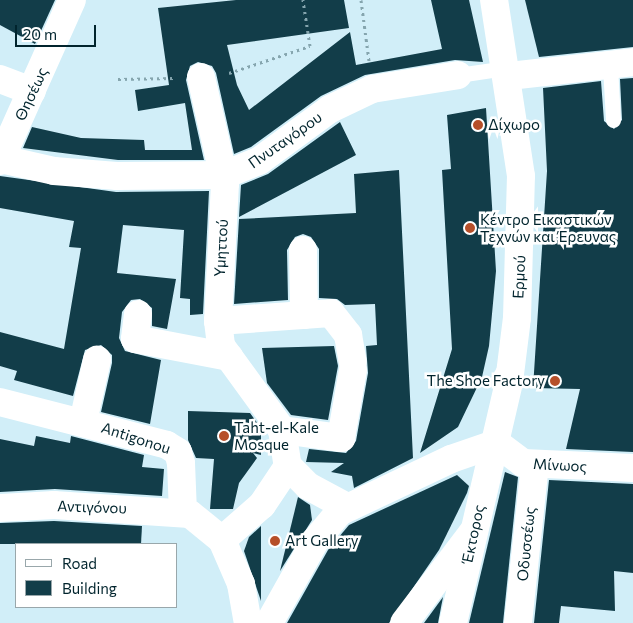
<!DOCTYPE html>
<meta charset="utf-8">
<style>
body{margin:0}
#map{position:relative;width:633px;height:623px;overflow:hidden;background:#d1eef8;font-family:Commissioner,sans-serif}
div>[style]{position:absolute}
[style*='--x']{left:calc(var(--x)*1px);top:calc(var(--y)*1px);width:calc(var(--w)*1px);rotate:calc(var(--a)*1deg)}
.building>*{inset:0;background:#123d49}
.path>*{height:3px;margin-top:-1.5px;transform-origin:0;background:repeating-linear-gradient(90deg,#85a5ae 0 2.5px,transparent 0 6.5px)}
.lane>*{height:15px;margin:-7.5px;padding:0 7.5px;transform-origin:7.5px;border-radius:7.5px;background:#fff}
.street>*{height:28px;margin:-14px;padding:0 14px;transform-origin:14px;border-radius:14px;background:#fff}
.dots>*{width:14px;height:14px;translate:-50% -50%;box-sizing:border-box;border:2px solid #fff;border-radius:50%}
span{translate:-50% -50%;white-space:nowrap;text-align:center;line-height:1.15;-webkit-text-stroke:5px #fff;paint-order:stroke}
.street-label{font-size:15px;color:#01242d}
.poi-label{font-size:15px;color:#01242d}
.left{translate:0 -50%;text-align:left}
.right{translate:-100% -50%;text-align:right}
.legend{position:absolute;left:15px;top:543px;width:162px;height:65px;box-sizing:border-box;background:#fff;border:1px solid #99a7ab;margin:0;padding:6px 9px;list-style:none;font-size:15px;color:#01242d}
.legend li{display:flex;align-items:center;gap:10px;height:25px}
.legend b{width:25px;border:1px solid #99a7ab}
.scale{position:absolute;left:15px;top:25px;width:81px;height:22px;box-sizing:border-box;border:2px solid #01242d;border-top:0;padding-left:6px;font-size:15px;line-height:18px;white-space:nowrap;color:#01242d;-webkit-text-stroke:4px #fff;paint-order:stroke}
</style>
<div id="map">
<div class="building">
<i style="clip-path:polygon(0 0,55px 0,35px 44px,0 25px)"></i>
<i style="clip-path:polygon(236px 0,344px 0,349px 28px,227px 45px,237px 85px,249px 110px,350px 32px,356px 65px,442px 49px,431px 0,469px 0,483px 62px,455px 60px,365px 75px,321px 96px,251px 147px,234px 154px,216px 73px,212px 66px,198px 62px,190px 66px,186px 80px,204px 160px,118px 160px,23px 148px,32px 127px,81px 138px,144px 140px,145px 150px,192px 150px,185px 103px,138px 111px,135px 90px,169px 85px,158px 8px)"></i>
<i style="clip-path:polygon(525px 0,633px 0,633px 47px,539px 57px)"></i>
<i style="clip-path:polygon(633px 78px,633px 452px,566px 449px,580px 389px,533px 388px,547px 171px,543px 88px,601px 81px,604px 121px,614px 129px,622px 120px,620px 79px)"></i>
<i style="clip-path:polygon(486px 108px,496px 271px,489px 346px,482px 377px,458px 427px,420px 453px,452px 349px,442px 170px,451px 169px,447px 115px)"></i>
<i style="clip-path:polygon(340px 122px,356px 155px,239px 217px,241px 185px,268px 174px)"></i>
<i style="clip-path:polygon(399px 170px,413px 458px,354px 488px,352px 476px,331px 472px,344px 463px,306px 462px,309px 449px,346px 453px,356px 441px,368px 373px,366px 346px,377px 345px,375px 304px,345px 305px,337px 299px,319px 298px,319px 249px,311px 237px,303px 234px,295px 237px,287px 250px,288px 300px,234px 304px,239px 219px,356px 213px,354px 174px)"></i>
<i style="clip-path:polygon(0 176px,116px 192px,209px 191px,203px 314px,190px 315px,190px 299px,180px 298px,184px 230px,123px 225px,117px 273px,176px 279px,167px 329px,152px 326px,152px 308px,140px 299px,131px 300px,122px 312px,119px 338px,125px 351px,161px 360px,150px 424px,101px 412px,112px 363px,112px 355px,101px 345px,85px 350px,73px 396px,14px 380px,17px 371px,0 366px,0 332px,64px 349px,81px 248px,69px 247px,74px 221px,0 208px)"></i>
<i style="clip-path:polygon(334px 346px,338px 366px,328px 420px,291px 415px,267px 383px,262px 348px)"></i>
<i style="clip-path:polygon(188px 411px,250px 413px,261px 428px,261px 455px,253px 453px,257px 458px,239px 483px,233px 509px,210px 509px,214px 459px,196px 458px,188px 440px)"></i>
<i style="clip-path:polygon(36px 436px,70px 443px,71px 436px,144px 455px,142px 467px,164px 469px,162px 496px,55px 489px,0 492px,0 439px,34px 446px)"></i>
<i style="clip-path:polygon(505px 472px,518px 477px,503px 623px,469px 623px)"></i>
<i style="clip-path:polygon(457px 475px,469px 486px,467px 493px,439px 550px,389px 623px,287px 623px,328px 550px,349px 525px)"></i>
<i style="clip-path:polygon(549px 480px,633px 484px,633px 573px,614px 571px,615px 611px,561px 606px,559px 623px,534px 623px)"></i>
<i style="clip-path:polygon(298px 497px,310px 505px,312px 520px,280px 571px)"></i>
<i style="clip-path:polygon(54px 521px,142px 526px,141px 544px,0 544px,0 523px)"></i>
<i style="clip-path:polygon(261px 526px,261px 601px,244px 551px,249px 537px)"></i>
<i style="clip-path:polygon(443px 597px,438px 623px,424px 623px)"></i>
</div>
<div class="path">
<i style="--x:361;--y:0;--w:62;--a:82.5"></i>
<i style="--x:229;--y:73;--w:85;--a:-18.4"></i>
<i style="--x:310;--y:46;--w:47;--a:-98.7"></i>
<i style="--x:118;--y:79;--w:57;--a:-1"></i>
</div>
<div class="lane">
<i style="--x:610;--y:66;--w:54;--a:86.8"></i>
<i style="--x:458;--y:75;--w:49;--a:-8.3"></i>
</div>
<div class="street">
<i style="--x:509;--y:76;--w:125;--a:-6.4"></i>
<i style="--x:201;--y:77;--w:109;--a:77.2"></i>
<i style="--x:225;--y:183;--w:138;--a:92.9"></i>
<i style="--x:218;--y:321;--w:25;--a:83"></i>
<i style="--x:221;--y:346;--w:104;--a:54"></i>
<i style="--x:282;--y:430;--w:36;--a:81"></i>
<i style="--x:288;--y:466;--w:28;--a:45"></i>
<i style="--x:308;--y:486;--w:44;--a:28.3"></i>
<i style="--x:0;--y:79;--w:34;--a:21"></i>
<i style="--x:1;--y:159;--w:54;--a:12.8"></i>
<i style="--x:54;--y:171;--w:63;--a:4.5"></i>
<i style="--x:117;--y:176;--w:107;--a:-0.5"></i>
<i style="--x:224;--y:175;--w:38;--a:-22"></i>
<i style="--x:259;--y:161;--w:88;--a:-36.2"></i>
<i style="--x:330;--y:109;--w:47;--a:-25.5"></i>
<i style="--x:372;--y:89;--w:87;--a:-9.2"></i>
<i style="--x:0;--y:161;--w:176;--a:-65.9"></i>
<i style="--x:303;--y:250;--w:65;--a:89.1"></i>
<i style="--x:138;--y:314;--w:25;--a:97"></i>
<i style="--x:135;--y:339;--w:96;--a:10.8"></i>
<i style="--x:218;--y:321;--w:113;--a:-4"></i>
<i style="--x:331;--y:313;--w:28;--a:52"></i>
<i style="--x:348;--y:335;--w:27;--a:80"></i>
<i style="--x:0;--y:402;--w:172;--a:14.4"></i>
<i style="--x:167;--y:445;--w:13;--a:32"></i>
<i style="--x:178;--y:452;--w:11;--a:75"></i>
<i style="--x:181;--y:463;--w:49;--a:87.7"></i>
<i style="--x:83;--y:422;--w:64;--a:-77.3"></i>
<i style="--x:282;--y:430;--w:60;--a:7.7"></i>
<i style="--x:341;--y:438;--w:69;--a:-80"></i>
<i style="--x:0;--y:508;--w:54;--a:-3.2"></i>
<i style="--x:54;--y:505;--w:136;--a:3.8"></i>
<i style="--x:190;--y:514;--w:41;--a:39.1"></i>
<i style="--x:222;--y:540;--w:48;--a:66.6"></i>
<i style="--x:241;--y:584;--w:40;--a:80"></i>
<i style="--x:222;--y:540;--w:53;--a:-41.2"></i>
<i style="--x:262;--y:505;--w:47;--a:-56.3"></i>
<i style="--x:269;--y:623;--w:94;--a:-60.7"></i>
<i style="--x:315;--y:541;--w:38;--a:-50"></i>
<i style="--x:339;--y:512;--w:124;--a:-25.3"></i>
<i style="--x:451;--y:459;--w:43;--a:-18.9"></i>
<i style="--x:492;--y:445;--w:11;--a:15"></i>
<i style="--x:503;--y:448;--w:25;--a:37"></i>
<i style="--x:523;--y:463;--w:110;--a:2.6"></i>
<i style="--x:404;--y:623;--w:113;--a:-52.9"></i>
<i style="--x:453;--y:623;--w:247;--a:-76.9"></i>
<i style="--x:509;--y:382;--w:64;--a:-82.9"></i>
<i style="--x:517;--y:318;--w:142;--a:-88.4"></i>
<i style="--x:521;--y:176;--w:178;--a:-98.7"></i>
<i style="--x:518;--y:623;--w:159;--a:-83.9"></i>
</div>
<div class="dots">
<i style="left:478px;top:125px;background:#b64f29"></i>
<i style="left:470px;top:228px;background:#b64f29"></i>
<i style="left:555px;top:381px;background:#b64f29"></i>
<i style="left:224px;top:436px;background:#b64f29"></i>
<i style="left:275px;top:541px;background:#b64f29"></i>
</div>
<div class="street-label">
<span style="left:31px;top:94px;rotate:-65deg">Θησέως</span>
<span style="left:285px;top:140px;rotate:-35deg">Πνυταγόρου</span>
<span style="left:221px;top:248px;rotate:-87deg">Υμηττού</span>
<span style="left:519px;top:277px;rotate:-87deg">Ερμού</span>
<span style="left:136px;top:438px;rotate:18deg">Antigonou</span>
<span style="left:560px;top:465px;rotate:3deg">Μίνωος</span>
<span style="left:92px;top:507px;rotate:2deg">Αντιγόνου</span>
<span style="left:473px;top:534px;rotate:-78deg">Έκτορος</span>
<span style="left:526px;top:544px;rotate:-84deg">Οδυσσέως</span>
</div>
<div class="poi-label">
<span class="left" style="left:488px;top:125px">Δίχωρο</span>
<span class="left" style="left:480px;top:228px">Κέντρο Εικαστικών<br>Τεχνών και Έρευνας</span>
<span class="right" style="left:545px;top:381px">The Shoe Factory</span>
<span class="left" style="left:234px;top:436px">Taht-el-Kale<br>Mosque</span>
<span class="left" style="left:285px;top:541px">Art Gallery</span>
</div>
<ul class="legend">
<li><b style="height:6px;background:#fff"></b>Road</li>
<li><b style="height:14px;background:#123d49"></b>Building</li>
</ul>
<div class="scale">20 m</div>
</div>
